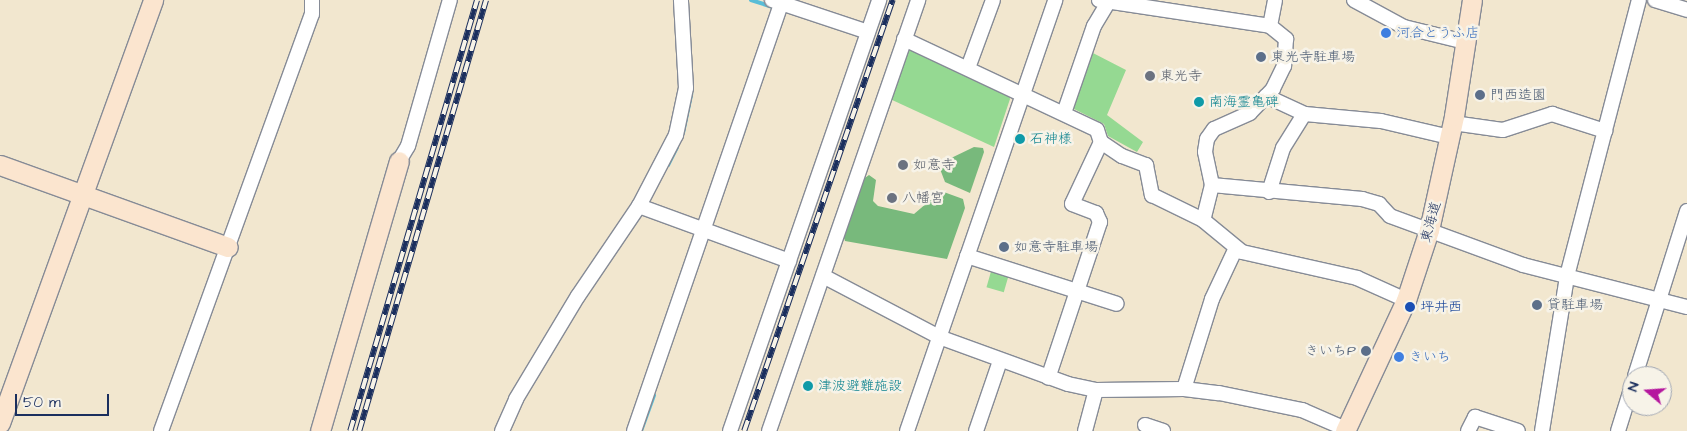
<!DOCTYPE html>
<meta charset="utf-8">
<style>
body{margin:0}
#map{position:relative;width:1687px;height:431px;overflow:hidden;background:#f2e7cf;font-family:"Architects Daughter","Klee One",sans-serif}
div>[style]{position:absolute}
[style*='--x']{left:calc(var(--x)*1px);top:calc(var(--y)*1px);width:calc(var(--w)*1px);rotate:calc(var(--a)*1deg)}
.green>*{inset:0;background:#95d992;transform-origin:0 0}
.forest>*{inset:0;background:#78b97c}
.stream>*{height:4px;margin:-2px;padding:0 2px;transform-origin:2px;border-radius:2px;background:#59bdd7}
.roads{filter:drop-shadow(1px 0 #868b96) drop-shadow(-1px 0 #868b96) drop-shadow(0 1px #868b96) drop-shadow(0 -1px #868b96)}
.street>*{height:14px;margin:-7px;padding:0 7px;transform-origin:7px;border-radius:7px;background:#fff}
.secondary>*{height:19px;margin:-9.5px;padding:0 9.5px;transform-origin:9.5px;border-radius:9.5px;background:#fbe5cf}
.rail>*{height:5.5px;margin-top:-2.75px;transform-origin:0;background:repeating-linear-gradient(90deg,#f7f3e8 0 11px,#1b2f5e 0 22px);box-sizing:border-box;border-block:1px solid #1b2f5e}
.dots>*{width:14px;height:14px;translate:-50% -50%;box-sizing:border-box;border:2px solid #f7f3e8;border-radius:50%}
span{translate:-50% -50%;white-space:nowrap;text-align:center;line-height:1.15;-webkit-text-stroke:5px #f7f3e8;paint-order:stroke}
.shop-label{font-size:14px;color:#366cbe}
.left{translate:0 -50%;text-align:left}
.service-label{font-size:14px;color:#4e5e75}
.right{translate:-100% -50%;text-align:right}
.worship-label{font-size:14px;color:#5b616d}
.culture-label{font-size:14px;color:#0d838f}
.street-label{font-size:14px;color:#1b2f5e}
.transit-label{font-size:14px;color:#164399}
.north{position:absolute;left:1622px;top:366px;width:50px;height:50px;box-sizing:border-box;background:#f7f3e8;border:1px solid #9fa5b1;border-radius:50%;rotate:288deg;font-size:14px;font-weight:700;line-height:20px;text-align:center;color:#1b2f5e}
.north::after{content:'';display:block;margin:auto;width:18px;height:22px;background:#b5179e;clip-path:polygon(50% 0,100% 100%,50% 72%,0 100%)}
.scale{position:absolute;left:15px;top:394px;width:94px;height:22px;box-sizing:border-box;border:2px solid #1b2f5e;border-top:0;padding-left:6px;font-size:15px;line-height:18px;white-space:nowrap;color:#1b2f5e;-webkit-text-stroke:4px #f7f3e8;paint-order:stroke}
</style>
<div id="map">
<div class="green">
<i style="clip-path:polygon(908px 48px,1009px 95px,1010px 99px,994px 147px,890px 99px)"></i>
<i style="clip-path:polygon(1091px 52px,1126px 70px,1107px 115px,1143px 142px,1137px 152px,1108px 136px,1104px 124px,1072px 108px)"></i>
<i style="left:992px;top:268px;width:18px;height:20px;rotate:16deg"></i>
</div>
<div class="forest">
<i style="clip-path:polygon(974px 147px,983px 148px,984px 152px,970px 193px,945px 182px,940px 169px,947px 160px)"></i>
<i style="clip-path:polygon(869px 175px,876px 180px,873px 201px,878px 206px,914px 214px,941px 191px,963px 199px,965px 208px,947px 259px,845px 241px,843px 235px,862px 180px)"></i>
</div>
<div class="stream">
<i style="--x:751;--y:0;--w:22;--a:18"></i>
<i style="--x:683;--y:133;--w:40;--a:-78"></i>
<i style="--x:668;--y:165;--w:20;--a:-63"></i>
<i style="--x:641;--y:431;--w:38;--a:-70"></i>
</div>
<div class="roads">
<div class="street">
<i style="--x:772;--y:0;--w:101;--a:18.4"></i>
<i style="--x:1099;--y:0;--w:173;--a:8.6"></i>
<i style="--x:1270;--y:26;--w:21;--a:39"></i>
<i style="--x:1286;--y:39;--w:27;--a:94"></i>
<i style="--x:1284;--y:66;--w:25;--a:116"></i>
<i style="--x:1273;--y:89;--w:33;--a:134"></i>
<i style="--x:1250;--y:113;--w:39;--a:156"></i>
<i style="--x:1214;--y:129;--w:12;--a:125"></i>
<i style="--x:1207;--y:139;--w:13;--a:99"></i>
<i style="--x:1205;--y:152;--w:34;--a:78"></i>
<i style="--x:1212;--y:185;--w:36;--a:104"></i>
<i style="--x:1354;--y:0;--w:57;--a:28.4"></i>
<i style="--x:1404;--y:27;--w:63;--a:13.8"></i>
<i style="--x:1655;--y:0;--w:34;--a:17"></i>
<i style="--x:1270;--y:26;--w:26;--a:-79"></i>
<i style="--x:904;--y:39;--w:213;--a:25.2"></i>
<i style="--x:1097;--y:130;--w:13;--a:72"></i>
<i style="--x:1101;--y:142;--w:68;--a:115.1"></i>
<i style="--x:1072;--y:204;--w:26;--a:21"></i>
<i style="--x:1096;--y:213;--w:10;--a:66"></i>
<i style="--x:1100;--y:222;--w:164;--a:108.4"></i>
<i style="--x:968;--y:68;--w:72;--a:-69.8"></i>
<i style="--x:1266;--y:96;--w:43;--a:24.8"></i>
<i style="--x:1305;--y:114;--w:76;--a:5.3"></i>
<i style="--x:1381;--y:121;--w:71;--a:13.1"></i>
<i style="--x:1064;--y:113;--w:92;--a:-71"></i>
<i style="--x:1094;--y:26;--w:26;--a:-59"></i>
<i style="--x:1453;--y:123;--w:50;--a:8"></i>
<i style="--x:1503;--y:130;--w:52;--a:-18.1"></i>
<i style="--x:1552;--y:114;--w:56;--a:17.8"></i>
<i style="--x:1101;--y:142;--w:25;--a:34"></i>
<i style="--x:1122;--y:156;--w:26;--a:21"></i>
<i style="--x:1146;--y:165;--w:31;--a:79"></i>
<i style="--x:1152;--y:195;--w:57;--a:26.1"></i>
<i style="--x:1203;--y:220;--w:50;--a:39.4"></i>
<i style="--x:1242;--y:252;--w:118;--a:12.7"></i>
<i style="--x:1357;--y:278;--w:54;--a:24.2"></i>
<i style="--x:399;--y:161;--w:17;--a:-59"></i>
<i style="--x:408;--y:146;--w:152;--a:-74"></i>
<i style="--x:1212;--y:185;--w:151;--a:5.3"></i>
<i style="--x:1362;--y:199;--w:18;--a:16"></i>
<i style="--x:1379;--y:204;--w:16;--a:47"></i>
<i style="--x:1390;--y:216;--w:142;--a:20.2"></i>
<i style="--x:1523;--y:265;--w:169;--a:14.4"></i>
<i style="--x:1269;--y:192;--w:46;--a:-72.3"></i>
<i style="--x:1283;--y:148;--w:40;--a:-58"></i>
<i style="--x:639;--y:206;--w:160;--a:20.1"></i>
<i style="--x:967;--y:256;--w:157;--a:17.7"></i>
<i style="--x:823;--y:276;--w:131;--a:27.7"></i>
<i style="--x:939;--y:337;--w:137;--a:20"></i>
<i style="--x:1068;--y:384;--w:29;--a:12"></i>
<i style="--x:1096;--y:390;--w:88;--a:-0.7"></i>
<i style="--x:1184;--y:389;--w:35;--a:7"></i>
<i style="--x:1219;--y:393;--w:85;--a:11.6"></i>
<i style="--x:1302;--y:410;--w:48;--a:23.4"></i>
<i style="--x:1635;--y:376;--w:173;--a:-72.5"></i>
<i style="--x:1184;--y:389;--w:94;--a:-72.7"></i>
<i style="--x:1212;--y:299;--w:56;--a:-64.8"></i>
<i style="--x:1145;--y:425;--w:19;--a:18"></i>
<i style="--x:161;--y:431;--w:443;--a:-70.1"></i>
<i style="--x:312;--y:14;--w:14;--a:-90"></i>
<i style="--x:502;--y:431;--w:35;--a:-66"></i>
<i style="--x:516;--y:399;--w:120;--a:-59"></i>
<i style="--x:578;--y:296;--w:109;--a:-55.9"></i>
<i style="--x:639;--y:206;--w:80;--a:-62.5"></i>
<i style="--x:676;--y:135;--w:48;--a:-78"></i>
<i style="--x:686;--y:88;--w:88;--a:-93.3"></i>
<i style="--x:634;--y:431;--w:453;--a:-71"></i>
<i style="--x:730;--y:431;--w:456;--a:-70.9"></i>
<i style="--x:769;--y:431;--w:456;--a:-70.9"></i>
<i style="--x:907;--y:431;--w:456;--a:-71"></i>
<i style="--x:976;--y:431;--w:74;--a:-71.1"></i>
<i style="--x:1085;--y:431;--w:42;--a:-75"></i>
<i style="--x:1468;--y:431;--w:16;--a:-63"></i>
<i style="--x:1475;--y:417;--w:45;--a:18"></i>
<i style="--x:1542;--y:431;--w:157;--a:-80.8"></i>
<i style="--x:1567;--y:276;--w:285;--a:-75.4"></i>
<i style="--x:1618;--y:431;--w:47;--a:-72.7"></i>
</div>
<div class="secondary">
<i style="--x:0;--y:165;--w:242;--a:19.8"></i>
<i style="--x:0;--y:423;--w:450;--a:-70.1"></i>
<i style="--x:320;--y:431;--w:281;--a:-73.7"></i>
<i style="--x:1345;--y:431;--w:145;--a:-65"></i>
<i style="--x:1406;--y:300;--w:74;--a:-71.8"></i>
<i style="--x:1429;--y:230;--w:117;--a:-77.6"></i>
<i style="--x:1454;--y:116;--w:117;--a:-81.2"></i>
</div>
</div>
<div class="rail">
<i style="--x:350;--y:431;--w:449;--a:-73.6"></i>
<i style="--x:359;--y:431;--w:449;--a:-73.6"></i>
<i style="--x:744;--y:431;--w:456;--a:-71"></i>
</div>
<div class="dots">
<i style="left:1386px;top:33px;background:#3f7fe0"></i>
<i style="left:1261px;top:57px;background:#5c6f8a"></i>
<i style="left:1150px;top:76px;background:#6b7280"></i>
<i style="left:1480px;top:95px;background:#5c6f8a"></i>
<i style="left:1199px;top:102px;background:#0f9aa8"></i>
<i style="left:1020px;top:139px;background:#0f9aa8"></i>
<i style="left:903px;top:165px;background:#6b7280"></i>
<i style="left:892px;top:198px;background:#6b7280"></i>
<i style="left:1004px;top:247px;background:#5c6f8a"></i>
<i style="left:1537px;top:305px;background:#5c6f8a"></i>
<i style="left:1410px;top:307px;background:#1a4fb4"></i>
<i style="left:1366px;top:351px;background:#5c6f8a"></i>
<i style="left:1399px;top:357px;background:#3f7fe0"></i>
<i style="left:808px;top:386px;background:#0f9aa8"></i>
</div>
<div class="shop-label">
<span class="left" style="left:1396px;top:33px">河合とうふ店</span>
<span class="left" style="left:1409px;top:357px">きいち</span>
</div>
<div class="service-label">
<span class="left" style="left:1271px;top:57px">東光寺駐車場</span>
<span class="left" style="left:1490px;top:95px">門西造園</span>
<span class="left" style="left:1014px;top:247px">如意寺駐車場</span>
<span class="left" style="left:1547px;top:305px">貸駐車場</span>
<span class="right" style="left:1356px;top:351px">きいちP</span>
</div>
<div class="worship-label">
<span class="left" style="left:1160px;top:76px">東光寺</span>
<span class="left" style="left:913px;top:165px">如意寺</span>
<span class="left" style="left:902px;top:198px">八幡宮</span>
</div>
<div class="culture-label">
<span class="left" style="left:1209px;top:102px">南海霊亀碑</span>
<span class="left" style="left:1030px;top:139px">石神様</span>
<span class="left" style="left:818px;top:386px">津波避難施設</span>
</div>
<div class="street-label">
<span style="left:1431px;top:222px;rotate:-75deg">東海道</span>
</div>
<div class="transit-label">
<span class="left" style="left:1420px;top:307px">坪井西</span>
</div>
<div class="north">N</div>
<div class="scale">50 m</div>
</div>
